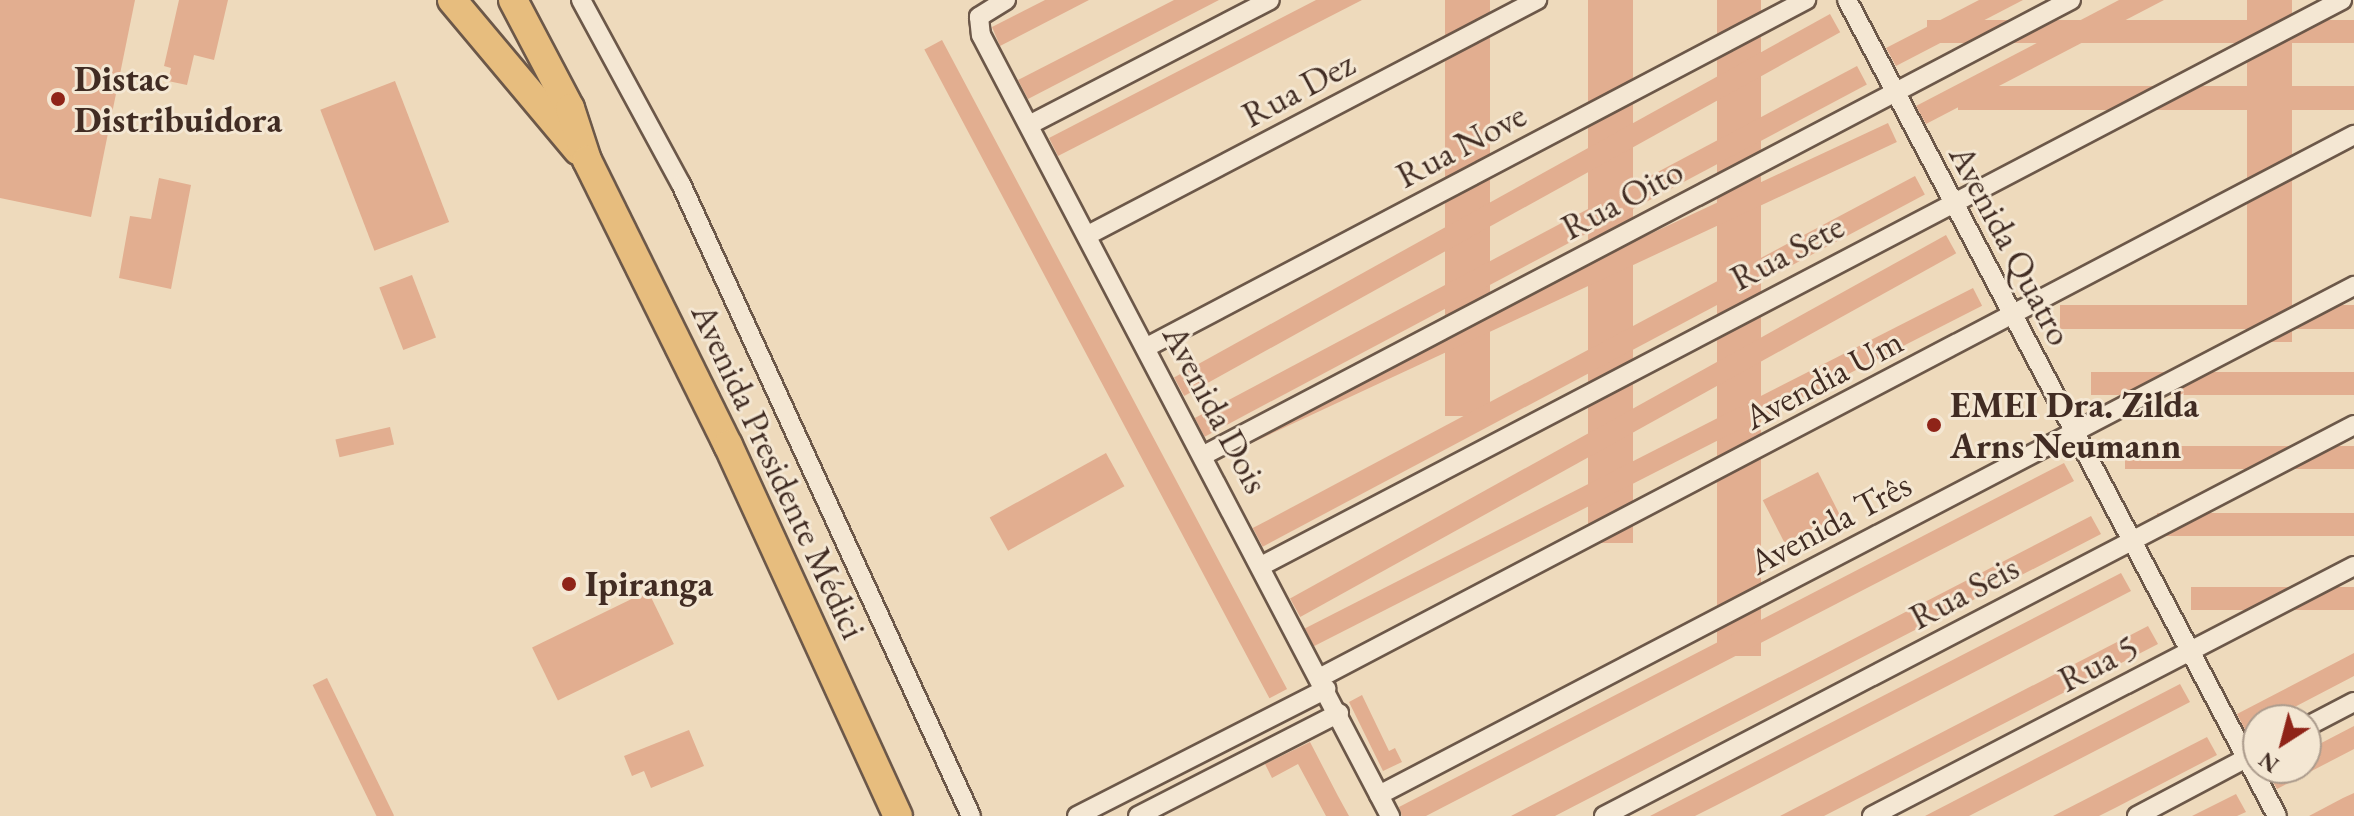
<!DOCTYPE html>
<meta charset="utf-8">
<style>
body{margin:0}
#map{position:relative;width:2354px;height:816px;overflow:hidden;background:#eedabc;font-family:"EB Garamond",serif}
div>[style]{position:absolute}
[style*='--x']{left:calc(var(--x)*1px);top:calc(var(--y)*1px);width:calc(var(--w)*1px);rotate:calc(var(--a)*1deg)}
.building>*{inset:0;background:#e2ae90;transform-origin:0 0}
.roads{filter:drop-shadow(2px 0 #6c5849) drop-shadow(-2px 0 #6c5849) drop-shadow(0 2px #6c5849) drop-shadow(0 -2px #6c5849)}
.street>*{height:18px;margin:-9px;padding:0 9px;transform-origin:9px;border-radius:9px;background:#f4e7d3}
.primary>*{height:28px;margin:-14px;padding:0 14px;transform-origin:14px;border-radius:14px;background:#e7bd7e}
.dots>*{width:22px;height:22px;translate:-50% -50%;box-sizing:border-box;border:4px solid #f4e7d3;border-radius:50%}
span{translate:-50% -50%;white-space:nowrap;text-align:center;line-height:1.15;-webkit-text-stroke:6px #f4e7d3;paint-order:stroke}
.poi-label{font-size:36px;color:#412c23;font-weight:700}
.left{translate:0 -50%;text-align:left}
.street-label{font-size:36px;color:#412c23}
.north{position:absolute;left:2242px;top:704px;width:80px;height:80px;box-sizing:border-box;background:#f4e7d3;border:2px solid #ac9c8d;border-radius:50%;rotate:216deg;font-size:22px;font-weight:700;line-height:32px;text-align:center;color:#412c23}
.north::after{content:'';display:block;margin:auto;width:28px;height:36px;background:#8f2418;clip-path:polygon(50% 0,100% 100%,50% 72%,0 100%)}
</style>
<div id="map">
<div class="building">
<i style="clip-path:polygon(0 0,135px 0,91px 217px,0 198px)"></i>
<i style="clip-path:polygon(179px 0,228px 0,214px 60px,194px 55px,187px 85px,168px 81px,171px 68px,164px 66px)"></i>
<i style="clip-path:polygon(1045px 0,1089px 0,1000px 46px,992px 27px)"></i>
<i style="clip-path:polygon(1174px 0,1219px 0,1028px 99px,1018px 80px)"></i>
<i style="clip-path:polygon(1316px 0,1362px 0,1058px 156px,1049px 138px)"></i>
<i style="left:1445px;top:0;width:45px;height:416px"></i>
<i style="left:1588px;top:0;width:45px;height:543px"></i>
<i style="left:1717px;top:0;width:44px;height:656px"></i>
<i style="clip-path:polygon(1979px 0,2023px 0,1896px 66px,1886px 48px)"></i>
<i style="clip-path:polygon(2119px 0,2164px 0,1926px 124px,1916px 106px)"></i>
<i style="left:2247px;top:0;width:45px;height:342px"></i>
<i style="left:1830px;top:14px;width:21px;height:750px;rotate:61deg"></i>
<i style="left:2354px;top:20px;width:23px;height:427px;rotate:90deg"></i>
<i style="left:942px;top:40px;width:735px;height:20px;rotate:62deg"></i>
<i style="left:1857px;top:66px;width:21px;height:750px;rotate:62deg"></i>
<i style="left:395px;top:81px;width:151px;height:80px;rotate:69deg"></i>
<i style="left:2354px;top:86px;width:24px;height:396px;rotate:90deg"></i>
<i style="left:1888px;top:123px;width:21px;height:751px;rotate:65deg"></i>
<i style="left:1915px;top:176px;width:21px;height:750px;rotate:62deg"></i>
<i style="clip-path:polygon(159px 178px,191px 185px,171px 289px,119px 278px,130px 216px,151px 219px)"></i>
<i style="left:1946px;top:235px;width:21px;height:750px;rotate:61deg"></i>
<i style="left:412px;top:275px;width:67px;height:35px;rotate:69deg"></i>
<i style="left:1973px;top:288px;width:20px;height:750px;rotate:63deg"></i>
<i style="left:2354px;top:305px;width:24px;height:294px;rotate:90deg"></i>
<i style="left:2354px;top:372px;width:23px;height:263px;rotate:90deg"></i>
<i style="left:390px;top:427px;width:18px;height:56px;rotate:77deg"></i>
<i style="left:2354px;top:446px;width:23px;height:229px;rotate:90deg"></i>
<i style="left:1106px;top:453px;width:38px;height:133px;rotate:61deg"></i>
<i style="clip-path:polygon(2064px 463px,2074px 481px,1426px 816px,1402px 816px,1399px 807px)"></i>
<i style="left:1818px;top:472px;width:49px;height:62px;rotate:63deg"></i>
<i style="left:2354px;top:513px;width:23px;height:197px;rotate:90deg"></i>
<i style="clip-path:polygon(2091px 516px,2101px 534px,1673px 755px,1555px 816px,1511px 816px)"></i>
<i style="clip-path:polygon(2121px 573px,2131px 591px,1715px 806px,1695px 816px,1650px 816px)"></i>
<i style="left:2354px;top:587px;width:23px;height:163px;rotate:90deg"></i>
<i style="left:648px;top:591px;width:59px;height:129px;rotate:64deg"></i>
<i style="clip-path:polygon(2148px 626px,2158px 644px,1867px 794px,1824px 816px,1780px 816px)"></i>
<i style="clip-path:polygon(2354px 653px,2354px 676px,2270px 720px,2258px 720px,2258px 726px,2246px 732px,2237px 714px)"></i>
<i style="left:327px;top:678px;width:153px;height:16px;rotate:64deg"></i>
<i style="clip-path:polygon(2180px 684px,2190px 702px,1969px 816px,1925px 816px)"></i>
<i style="clip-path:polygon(1362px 695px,1389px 751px,1395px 748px,1402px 762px,1383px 771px,1349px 702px)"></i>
<i style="clip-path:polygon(2354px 726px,2354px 749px,2277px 789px,2267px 771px,2306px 768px,2306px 751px)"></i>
<i style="clip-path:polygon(689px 730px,704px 766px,651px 788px,644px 771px,632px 776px,624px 756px)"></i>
<i style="clip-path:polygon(2207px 737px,2217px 755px,2115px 808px,2099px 816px,2053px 816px)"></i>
<i style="clip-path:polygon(1310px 742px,1338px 796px,1349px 816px,1326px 816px,1298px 764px,1272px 778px,1265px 764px)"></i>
<i style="clip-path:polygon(2354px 793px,2354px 816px,2309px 816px,2343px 798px)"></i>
<i style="clip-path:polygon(2236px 794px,2246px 812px,2237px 816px,2192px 816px)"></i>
</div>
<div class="roads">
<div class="street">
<i style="--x:581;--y:0;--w:209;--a:61.5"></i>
<i style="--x:681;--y:184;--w:695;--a:65.35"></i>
<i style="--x:1006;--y:0;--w:32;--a:148"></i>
<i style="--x:979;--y:17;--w:18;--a:84"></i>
<i style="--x:981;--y:35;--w:882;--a:62.36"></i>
<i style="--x:1847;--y:0;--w:922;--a:62.21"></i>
<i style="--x:1029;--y:125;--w:271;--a:-27.4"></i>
<i style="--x:1088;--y:235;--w:507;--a:-27.63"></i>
<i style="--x:1147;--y:347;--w:745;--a:-27.77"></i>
<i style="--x:1204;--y:455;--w:979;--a:-27.69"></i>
<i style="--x:1263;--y:565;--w:1218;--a:-27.64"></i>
<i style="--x:1321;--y:677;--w:1167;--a:-27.69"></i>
<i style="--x:2306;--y:727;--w:54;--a:-27.5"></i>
<i style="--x:1379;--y:795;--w:1100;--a:-27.57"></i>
<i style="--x:1077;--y:816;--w:280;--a:-27"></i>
<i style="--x:1138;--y:816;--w:226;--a:-27.1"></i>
<i style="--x:1604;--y:816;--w:846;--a:-27.53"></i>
<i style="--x:1872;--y:816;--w:543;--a:-27.41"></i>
<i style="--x:2137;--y:816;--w:137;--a:-27.9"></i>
</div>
<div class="primary">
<i style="--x:452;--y:0;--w:196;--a:50"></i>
<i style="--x:513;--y:0;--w:122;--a:62.2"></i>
<i style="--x:570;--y:108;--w:55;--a:71.9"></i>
<i style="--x:587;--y:160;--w:318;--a:63.7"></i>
<i style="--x:728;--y:445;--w:408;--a:65.4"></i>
</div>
</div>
<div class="dots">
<i style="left:58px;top:99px;background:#8f2418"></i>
<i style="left:1934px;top:425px;background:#8f2418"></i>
<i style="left:569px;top:584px;background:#8f2418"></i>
</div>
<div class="poi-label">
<span class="left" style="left:74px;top:99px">Distac<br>Distribuidora</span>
<span class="left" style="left:1950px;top:425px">EMEI Dra. Zilda<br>Arns Neumann</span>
<span class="left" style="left:585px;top:584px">Ipiranga</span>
</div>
<div class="street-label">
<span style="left:1298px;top:89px;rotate:-28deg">Rua Dez</span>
<span style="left:1461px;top:145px;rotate:-28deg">Rua Nove</span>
<span style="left:1622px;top:199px;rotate:-28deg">Rua Oito</span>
<span style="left:2011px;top:245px;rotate:62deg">Avenida Quatro</span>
<span style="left:1787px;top:252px;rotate:-28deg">Rua Sete</span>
<span style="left:1823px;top:379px;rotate:-28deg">Avendia Um</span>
<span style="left:1216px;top:409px;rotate:62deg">Avenida Dois</span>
<span style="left:779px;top:471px;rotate:65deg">Avenida Presidente Médici</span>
<span style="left:1830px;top:523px;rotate:-28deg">Avenida Três</span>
<span style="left:1964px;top:592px;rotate:-28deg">Rua Seis</span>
<span style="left:2098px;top:663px;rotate:-27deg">Rua 5</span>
</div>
<div class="north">N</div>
</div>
